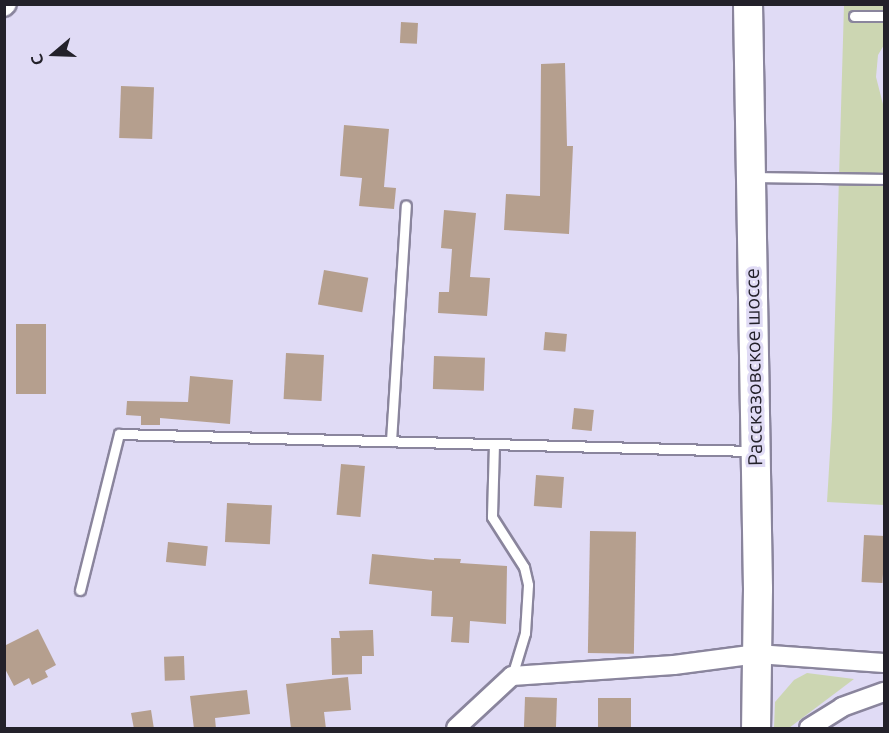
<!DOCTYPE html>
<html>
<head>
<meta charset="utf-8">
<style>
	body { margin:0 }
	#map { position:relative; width:889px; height:733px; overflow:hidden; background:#e0dbf5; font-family:Ubuntu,sans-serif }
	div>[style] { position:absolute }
	.green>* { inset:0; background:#ccd6b2 }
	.building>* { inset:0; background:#b59f8e; transform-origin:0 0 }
	.roads { filter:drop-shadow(2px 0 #8a859d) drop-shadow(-2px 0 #8a859d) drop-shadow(0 2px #8a859d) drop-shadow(0 -2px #8a859d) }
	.service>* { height:9px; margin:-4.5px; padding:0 4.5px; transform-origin:4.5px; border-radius:4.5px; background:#fff }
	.minor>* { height:18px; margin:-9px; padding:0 9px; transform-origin:9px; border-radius:9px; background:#fff }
	.primary>* { height:28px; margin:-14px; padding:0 14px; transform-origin:14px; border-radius:14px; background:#fff }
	span { translate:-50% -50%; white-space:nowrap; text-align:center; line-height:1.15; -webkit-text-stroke:6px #e0dbf5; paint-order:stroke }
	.street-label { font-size:20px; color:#23212a }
	.frame { position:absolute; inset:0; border:6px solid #23212a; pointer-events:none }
	.north { position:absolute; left:24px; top:24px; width:60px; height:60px; -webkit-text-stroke:4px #e0dbf5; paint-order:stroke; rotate:251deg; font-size:16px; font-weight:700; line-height:24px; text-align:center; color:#23212a }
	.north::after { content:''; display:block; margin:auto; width:21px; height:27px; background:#23212a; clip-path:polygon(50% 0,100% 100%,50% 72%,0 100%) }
</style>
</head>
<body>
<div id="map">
	<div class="green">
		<div style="clip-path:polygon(844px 5px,884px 5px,884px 45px,878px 55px,876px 77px,884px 108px,884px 505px,827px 502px,832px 419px)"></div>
		<div style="clip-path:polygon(807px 673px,854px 679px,789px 728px,774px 728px,775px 702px,794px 680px)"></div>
	</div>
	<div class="building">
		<div style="left:401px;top:22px;width:17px;height:21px;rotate:3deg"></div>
		<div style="clip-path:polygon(565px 63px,567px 146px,573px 146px,569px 234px,504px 230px,506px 194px,540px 196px,541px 64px)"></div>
		<div style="left:121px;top:86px;width:33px;height:52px;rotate:2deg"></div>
		<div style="clip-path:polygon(344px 125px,389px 129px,384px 187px,396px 188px,394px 209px,359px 206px,362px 178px,340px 176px)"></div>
		<div style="clip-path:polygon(444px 210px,476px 213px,470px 277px,490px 278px,487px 316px,438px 313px,439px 292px,449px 292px,452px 249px,441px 248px)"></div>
		<div style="left:324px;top:270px;width:45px;height:35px;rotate:10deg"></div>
		<div style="left:16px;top:324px;width:30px;height:70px"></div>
		<div style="left:545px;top:332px;width:22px;height:18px;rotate:5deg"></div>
		<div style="left:286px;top:353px;width:38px;height:46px;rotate:3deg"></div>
		<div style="left:434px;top:356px;width:51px;height:33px;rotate:2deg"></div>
		<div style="clip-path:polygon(190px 376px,233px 380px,230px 424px,160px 418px,160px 425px,141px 425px,141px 416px,126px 415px,127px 401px,188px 402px)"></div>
		<div style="left:574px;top:408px;width:20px;height:21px;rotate:6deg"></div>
		<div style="left:341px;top:464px;width:24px;height:51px;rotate:5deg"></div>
		<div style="left:536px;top:475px;width:28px;height:31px;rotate:4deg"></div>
		<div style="left:227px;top:503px;width:45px;height:39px;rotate:3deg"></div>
		<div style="left:590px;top:531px;width:46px;height:122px;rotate:1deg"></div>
		<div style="left:864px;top:535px;width:21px;height:47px;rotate:3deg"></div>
		<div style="left:168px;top:542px;width:40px;height:20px;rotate:6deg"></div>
		<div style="clip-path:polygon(372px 554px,434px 560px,434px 558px,461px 559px,460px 563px,507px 566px,506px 624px,470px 621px,469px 643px,451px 642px,453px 617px,431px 616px,432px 591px,369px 584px)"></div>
		<div style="clip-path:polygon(38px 629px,56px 665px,45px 671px,48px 677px,32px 685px,29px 678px,14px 686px,4px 667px,4px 646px)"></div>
		<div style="clip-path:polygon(373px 630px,374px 656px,362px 656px,362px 674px,332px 675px,331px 638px,340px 638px,339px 631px)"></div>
		<div style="left:184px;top:656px;width:24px;height:20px;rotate:88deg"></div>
		<div style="clip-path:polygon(348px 677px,351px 710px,324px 712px,326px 729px,291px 729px,286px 684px)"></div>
		<div style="clip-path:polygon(247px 690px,250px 714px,215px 718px,216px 729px,194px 729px,190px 696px)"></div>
		<div style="left:525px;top:697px;width:32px;height:32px;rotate:2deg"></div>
		<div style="left:598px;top:698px;width:33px;height:31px"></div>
		<div style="clip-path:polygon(151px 710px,154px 729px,134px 729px,131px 713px)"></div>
	</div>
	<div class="roads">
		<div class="service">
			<div style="left:854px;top:16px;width:30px"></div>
			<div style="left:756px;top:177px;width:128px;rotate:0.9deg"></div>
			<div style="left:391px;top:441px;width:236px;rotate:-86.4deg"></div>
			<div style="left:494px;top:444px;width:73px;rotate:91.6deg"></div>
			<div style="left:492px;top:517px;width:59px;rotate:57.4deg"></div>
			<div style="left:524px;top:567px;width:18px;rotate:77deg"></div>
			<div style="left:528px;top:585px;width:48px;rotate:93.6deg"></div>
			<div style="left:525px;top:633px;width:45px;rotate:106.8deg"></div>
			<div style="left:80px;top:590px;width:161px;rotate:-76deg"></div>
			<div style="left:119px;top:434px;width:633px;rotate:1.54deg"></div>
		</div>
		<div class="minor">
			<div style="left:4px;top:7px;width:4px;rotate:-45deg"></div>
			<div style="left:456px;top:728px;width:76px;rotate:-42.9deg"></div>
			<div style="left:512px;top:676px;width:162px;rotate:-3.9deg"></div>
			<div style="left:674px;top:665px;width:84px;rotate:-7.5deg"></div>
			<div style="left:757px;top:654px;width:127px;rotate:4.1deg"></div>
			<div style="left:809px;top:728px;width:39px;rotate:-32deg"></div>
			<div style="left:842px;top:707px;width:45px;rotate:-19.7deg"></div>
		</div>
		<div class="primary">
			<div style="left:748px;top:4px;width:585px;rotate:89.02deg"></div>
			<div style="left:758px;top:589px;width:139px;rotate:90.8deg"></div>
		</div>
	</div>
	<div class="street-label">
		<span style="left:753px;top:367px;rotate:-91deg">Рассказовское шоссе</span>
	</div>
	<div class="frame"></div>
	<div class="north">С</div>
</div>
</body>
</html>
